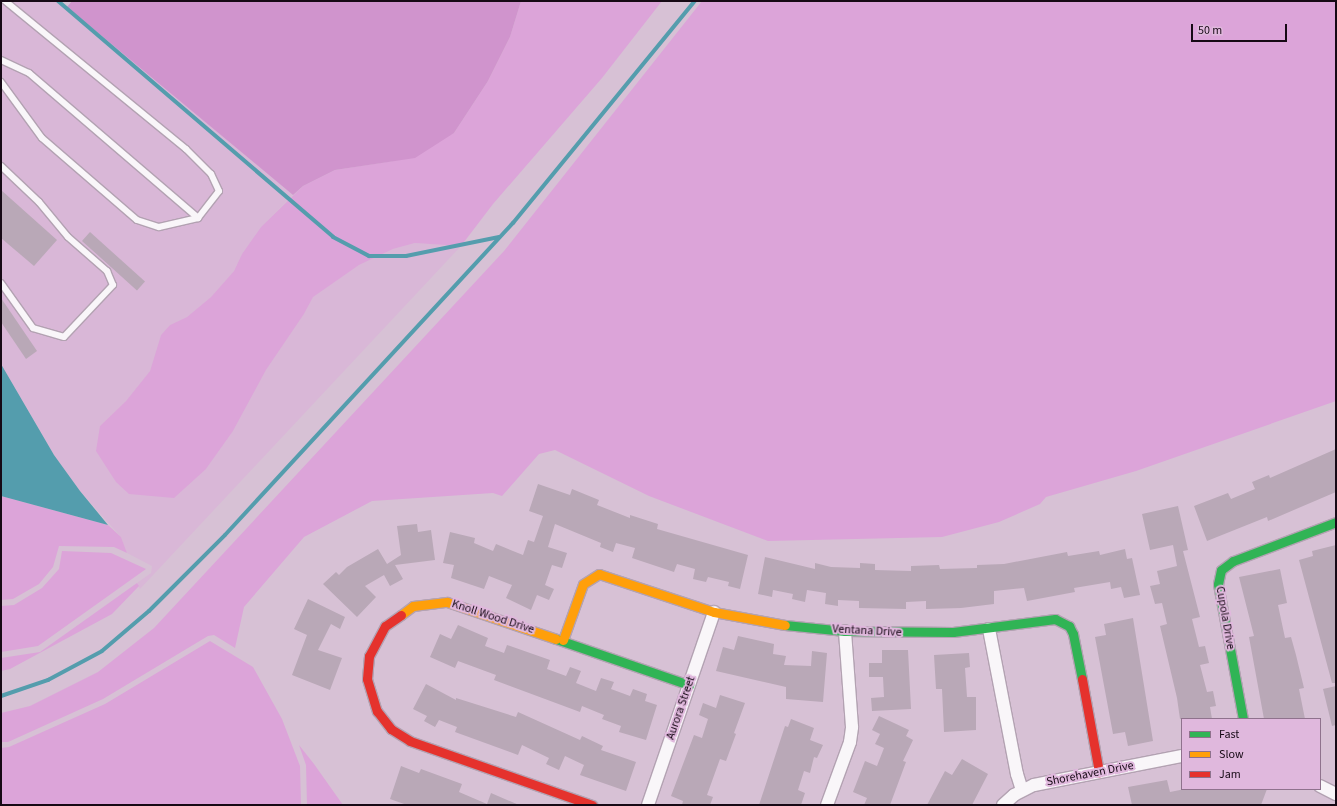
<!DOCTYPE html>
<html>
<head>
<meta charset="utf-8">
<style>
	body { margin:0 }
	#map { position:relative; width:1337px; height:806px; overflow:hidden; background:#d7c1d5; font-family:"Source Sans 3",sans-serif }
	div>[style] { position:absolute }
	.built>* { inset:0; background:#d9b7d7 }
	.green>* { inset:0; background:#dca4d9 }
	.forest>* { inset:0; background:#d094cd }
	.water>* { inset:0; background:#549dad }
	.stream>* { height:4px; margin:-2px; padding:0 2px; transform-origin:2px; border-radius:2px; background:#549dad }
	.building>* { inset:0; background:#b9a8b7; transform-origin:0 0 }
	.roads { filter:drop-shadow(1px 0 #b3a2b2) drop-shadow(-1px 0 #b3a2b2) drop-shadow(0 1px #b3a2b2) drop-shadow(0 -1px #b3a2b2) }
	.lane>* { height:6px; margin:-3px; padding:0 3px; transform-origin:3px; border-radius:3px; background:#f9f6f9 }
	.street>* { height:12px; margin:-6px; padding:0 6px; transform-origin:6px; border-radius:6px; background:#f9f6f9 }
	.fast>* { height:9px; margin:-4.5px; padding:0 4.5px; transform-origin:4.5px; border-radius:4.5px; background:#30b455 }
	.slow>* { height:9px; margin:-4.5px; padding:0 4.5px; transform-origin:4.5px; border-radius:4.5px; background:#ff9f0a }
	.jam>* { height:9px; margin:-4.5px; padding:0 4.5px; transform-origin:4.5px; border-radius:4.5px; background:#e5322d }
	span { translate:-50% -50%; white-space:nowrap; text-align:center; line-height:1.15; -webkit-text-stroke:4px #e0b8dd; paint-order:stroke }
	.street-label { font-size:12px; color:#160915 }
	.frame { position:absolute; inset:0; border:2px solid #160915; pointer-events:none }
	.legend { position:absolute; left:1181px; top:718px; width:140px; height:72px; box-sizing:border-box; background:#e0b8dd; border:1px solid #8f728d; margin:0; padding:5px 7px; list-style:none; font-size:12px; color:#160915 }
	.legend li { display:flex; align-items:center; gap:8px; height:20px }
	.legend b { width:20px; border:1px solid #8f728d }
	.scale { position:absolute; left:1191px; top:24px; width:96px; height:18px; box-sizing:border-box; border:2px solid #160915; border-top:0; padding-left:5px; font-size:12px; line-height:14px; white-space:nowrap; color:#160915; -webkit-text-stroke:3px #e0b8dd; paint-order:stroke }
</style>
</head>
<body>
<div id="map">
	<div class="built">
		<div style="clip-path:polygon(1px 1px,60px 1px,293px 195px,261px 227px,242px 254px,234px 271px,211px 297px,187px 317px,170px 325px,161px 335px,150px 371px,126px 401px,100px 426px,206px 469px,233px 431px,266px 370px,304px 314px,313px 296px,359px 265px,393px 249px,415px 243px,461px 246px,140px 589px,137px 583px,151px 573px,152px 566px,127px 553px,121px 537px,80px 491px,54px 455px,1px 364px)"></div>
	</div>
	<div class="green">
		<div style="clip-path:polygon(521px 1px,662px 1px,602px 78px,493px 204px,461px 246px,415px 243px,393px 249px,359px 265px,313px 297px,304px 314px,266px 370px,233px 431px,206px 469px,174px 498px,129px 494px,116px 482px,96px 451px,100px 426px,126px 401px,150px 371px,161px 335px,170px 325px,187px 317px,211px 297px,234px 271px,242px 254px,261px 227px,303px 186px,335px 170px,393px 161px,454px 133px,488px 81px,510px 37px)"></div>
		<div style="clip-path:polygon(702px 1px,1336px 1px,1336px 401px,1136px 471px,1046px 497px,1040px 504px,999px 522px,942px 537px,768px 541px,649px 496px,555px 450px,539px 454px,502px 496px,493px 493px,372px 501px,304px 537px,244px 607px,235px 648px,214px 635px,208px 636px,103px 699px,8px 742px,1px 742px,1px 713px,30px 706px,98px 672px,154px 628px,504px 251px)"></div>
		<div style="clip-path:polygon(1px 496px,108px 525px,121px 537px,127px 553px,114px 547px,59px 546px,53px 567px,39px 584px,13px 599px,1px 600px)"></div>
		<div style="clip-path:polygon(62px 551px,111px 553px,146px 569px,38px 646px,1px 652px,1px 606px,14px 605px,42px 588px,59px 569px)"></div>
		<div style="clip-path:polygon(137px 583px,139px 586px,112px 614px,10px 669px,1px 671px,1px 658px,40px 652px)"></div>
		<div style="clip-path:polygon(210px 641px,253px 667px,282px 719px,300px 766px,301px 805px,1px 805px,1px 748px,9px 747px,105px 704px)"></div>
		<div style="clip-path:polygon(299px 745px,314px 764px,343px 805px,307px 805px,306px 765px)"></div>
	</div>
	<div class="forest">
		<div style="clip-path:polygon(72px 1px,521px 1px,510px 37px,488px 81px,454px 133px,415px 158px,335px 170px,303px 186px,293px 195px,67px 7px)"></div>
	</div>
	<div class="water">
		<div style="clip-path:polygon(1px 364px,54px 455px,80px 491px,108px 525px,1px 496px)"></div>
	</div>
	<div class="stream">
		<div style="left:58px;top:1px;width:362px;rotate:40.6deg"></div>
		<div style="left:333px;top:237px;width:41px;rotate:27.8deg"></div>
		<div style="left:369px;top:256px;width:37px"></div>
		<div style="left:406px;top:256px;width:95px;rotate:-11.5deg"></div>
		<div style="left:1px;top:696px;width:50px;rotate:-18.8deg"></div>
		<div style="left:48px;top:680px;width:61px;rotate:-28.2deg"></div>
		<div style="left:102px;top:651px;width:62px;rotate:-40.4deg"></div>
		<div style="left:149px;top:611px;width:107px;rotate:-45deg"></div>
		<div style="left:225px;top:535px;width:425px;rotate:-47.3deg"></div>
		<div style="left:513px;top:223px;width:287px;rotate:-50.7deg"></div>
	</div>
	<div class="building">
		<div style="clip-path:polygon(1px 190px,57px 240px,34px 266px,1px 238px)"></div>
		<div style="left:90px;top:232px;width:74px;height:12px;rotate:42deg"></div>
		<div style="clip-path:polygon(1px 298px,37px 351px,26px 359px,1px 322px)"></div>
		<div style="clip-path:polygon(1336px 449px,1336px 492px,1268px 521px,1267px 517px,1207px 541px,1194px 506px,1228px 493px,1231px 499px,1255px 489px,1252px 482px,1269px 475px,1270px 478px)"></div>
		<div style="clip-path:polygon(538px 484px,570px 495px,572px 489px,599px 500px,597px 505px,630px 518px,630px 515px,658px 524px,657px 529px,748px 555px,740px 589px,728px 586px,729px 582px,708px 577px,706px 582px,693px 579px,695px 569px,677px 564px,674px 572px,632px 558px,635px 548px,616px 543px,613px 552px,600px 547px,601px 543px,555px 524px,548px 547px,567px 553px,562px 568px,552px 565px,545px 585px,554px 589px,549px 600px,537px 595px,531px 610px,506px 598px,512px 585px,489px 576px,484px 589px,451px 578px,454px 565px,443px 563px,450px 532px,475px 538px,474px 543px,493px 551px,496px 544px,523px 555px,528px 540px,534px 542px,543px 516px,529px 511px)"></div>
		<div style="clip-path:polygon(1178px 506px,1188px 550px,1183px 551px,1200px 617px,1192px 619px,1199px 647px,1205px 646px,1209px 663px,1200px 665px,1207px 692px,1213px 691px,1216px 706px,1210px 707px,1212px 719px,1180px 719px,1177px 698px,1160px 626px,1167px 624px,1162px 603px,1155px 604px,1150px 586px,1160px 584px,1157px 571px,1177px 566px,1173px 545px,1150px 550px,1142px 514px)"></div>
		<div style="clip-path:polygon(417px 524px,418px 532px,431px 530px,435px 560px,395px 565px,403px 579px,390px 586px,384px 575px,365px 586px,376px 597px,357px 617px,323px 584px,336px 572px,339px 575px,347px 567px,378px 549px,387px 564px,401px 555px,397px 526px)"></div>
		<div style="clip-path:polygon(1336px 545px,1336px 683px,1332px 683px,1299px 560px,1313px 556px,1312px 551px)"></div>
		<div style="clip-path:polygon(1125px 549px,1127px 559px,1132px 558px,1140px 595px,1124px 598px,1121px 587px,1111px 589px,1110px 582px,1074px 588px,1075px 592px,1027px 601px,1024px 588px,994px 591px,994px 604px,961px 608px,926px 609px,926px 601px,906px 602px,906px 609px,859px 608px,859px 601px,838px 600px,838px 606px,825px 604px,826px 593px,807px 590px,805px 602px,792px 599px,793px 594px,773px 590px,772px 597px,758px 594px,765px 557px,815px 569px,815px 563px,831px 567px,860px 568px,860px 563px,875px 564px,875px 570px,911px 571px,911px 566px,939px 565px,940px 569px,977px 568px,977px 565px,1004px 564px,1067px 552px,1068px 556px,1099px 551px,1100px 555px)"></div>
		<div style="clip-path:polygon(1280px 569px,1287px 603px,1278px 605px,1285px 638px,1291px 637px,1296px 655px,1304px 688px,1299px 689px,1305px 719px,1264px 719px,1249px 637px,1254px 636px,1239px 577px)"></div>
		<div style="clip-path:polygon(308px 599px,345px 617px,340px 629px,331px 624px,318px 650px,342px 658px,330px 690px,292px 675px,307px 635px,294px 629px)"></div>
		<div style="clip-path:polygon(1133px 618px,1153px 741px,1128px 746px,1125px 732px,1113px 734px,1095px 637px,1106px 635px,1104px 624px)"></div>
		<div style="clip-path:polygon(458px 625px,488px 638px,485px 646px,504px 653px,507px 645px,550px 660px,547px 669px,566px 676px,570px 667px,581px 671px,576px 683px,596px 691px,601px 678px,614px 682px,611px 689px,630px 696px,633px 689px,647px 694px,645px 701px,657px 705px,646px 740px,619px 732px,621px 726px,602px 719px,604px 715px,582px 706px,580px 712px,494px 680px,496px 675px,458px 661px,455px 668px,430px 657px,440px 634px,451px 639px)"></div>
		<div style="clip-path:polygon(738px 636px,774px 644px,773px 654px,786px 656px,784px 665px,811px 666px,812px 651px,827px 653px,823px 702px,786px 699px,786px 687px,716px 671px,723px 647px,734px 650px)"></div>
		<div style="clip-path:polygon(882px 650px,908px 650px,911px 709px,872px 711px,871px 698px,884px 697px,883px 677px,869px 677px,869px 663px,882px 663px)"></div>
		<div style="clip-path:polygon(969px 653px,970px 667px,965px 668px,967px 697px,976px 697px,976px 730px,944px 732px,942px 689px,936px 689px,934px 655px)"></div>
		<div style="clip-path:polygon(426px 684px,456px 700px,456px 698px,516px 717px,518px 712px,580px 740px,582px 736px,603px 746px,601px 750px,636px 762px,626px 791px,580px 775px,584px 765px,565px 756px,559px 770px,546px 764px,549px 758px,522px 745px,518px 755px,455px 732px,457px 727px,439px 720px,435px 727px,424px 721px,427px 716px,413px 709px)"></div>
		<div style="clip-path:polygon(1336px 686px,1336px 725px,1332px 726px,1323px 689px)"></div>
		<div style="clip-path:polygon(720px 695px,745px 703px,734px 733px,736px 734px,726px 761px,720px 759px,707px 795px,713px 797px,710px 805px,682px 805px,683px 801px,671px 796px,694px 735px,702px 738px,708px 719px,699px 715px,703px 703px,716px 708px)"></div>
		<div style="clip-path:polygon(879px 716px,909px 730px,906px 736px,913px 740px,903px 761px,906px 762px,890px 805px,864px 805px,867px 798px,853px 792px,865px 761px,877px 766px,884px 748px,875px 744px,880px 734px,872px 730px)"></div>
		<div style="clip-path:polygon(791px 719px,814px 728px,810px 740px,823px 745px,817px 758px,814px 757px,810px 773px,804px 771px,798px 790px,805px 793px,801px 805px,759px 805px,785px 726px,788px 727px)"></div>
		<div style="clip-path:polygon(962px 759px,988px 774px,972px 805px,927px 805px,945px 771px,952px 775px)"></div>
		<div style="clip-path:polygon(401px 766px,419px 773px,421px 769px,462px 784px,459px 792px,487px 804px,491px 793px,519px 805px,407px 805px,390px 799px)"></div>
		<div style="clip-path:polygon(1167px 780px,1170px 792px,1185px 789px,1267px 789px,1261px 805px,1132px 805px,1128px 787px)"></div>
	</div>
	<div class="roads">
		<div class="lane">
			<div style="left:1px;top:60px;width:31px;rotate:25deg"></div>
			<div style="left:29px;top:73px;width:223px;rotate:40.6deg"></div>
			<div style="left:1px;top:82px;width:69px;rotate:53.8deg"></div>
			<div style="left:42px;top:138px;width:125px;rotate:40.8deg"></div>
			<div style="left:137px;top:220px;width:23px;rotate:18deg"></div>
			<div style="left:159px;top:227px;width:40px;rotate:-13deg"></div>
			<div style="left:198px;top:218px;width:34px;rotate:-52deg"></div>
			<div style="left:219px;top:191px;width:19px;rotate:-115deg"></div>
			<div style="left:211px;top:174px;width:35px;rotate:-135deg"></div>
			<div style="left:186px;top:149px;width:234px;rotate:-140.7deg"></div>
			<div style="left:1px;top:166px;width:52px;rotate:43.5deg"></div>
			<div style="left:39px;top:202px;width:45px;rotate:50.4deg"></div>
			<div style="left:68px;top:237px;width:52px;rotate:41.1deg"></div>
			<div style="left:107px;top:271px;width:15px;rotate:67deg"></div>
			<div style="left:113px;top:285px;width:71px;rotate:133.3deg"></div>
			<div style="left:64px;top:337px;width:32px;rotate:-164deg"></div>
			<div style="left:33px;top:328px;width:55px;rotate:-125.4deg"></div>
		</div>
		<div class="street">
			<div style="left:989px;top:629px;width:148px;rotate:79.1deg"></div>
			<div style="left:1017px;top:774px;width:17px;rotate:73deg"></div>
			<div style="left:1320px;top:786px;width:18px;rotate:27deg"></div>
			<div style="left:648px;top:805px;width:204px;rotate:-71.1deg"></div>
			<div style="left:827px;top:805px;width:67px;rotate:-69.9deg"></div>
			<div style="left:850px;top:742px;width:15px;rotate:-82deg"></div>
			<div style="left:852px;top:727px;width:96px;rotate:-94.2deg"></div>
			<div style="left:1003px;top:805px;width:15px;rotate:-42deg"></div>
			<div style="left:1014px;top:795px;width:22px;rotate:-27deg"></div>
			<div style="left:1034px;top:785px;width:151px;rotate:-11.1deg"></div>
		</div>
		<div class="fast">
			<div style="left:785px;top:625px;width:60px;rotate:5.7deg"></div>
			<div style="left:845px;top:631px;width:108px;rotate:0.5deg"></div>
			<div style="left:953px;top:632px;width:103px;rotate:-7.3deg"></div>
			<div style="left:1055px;top:619px;width:16px;rotate:27deg"></div>
			<div style="left:1069px;top:626px;width:9px;rotate:63deg"></div>
			<div style="left:1073px;top:634px;width:46px;rotate:78.7deg"></div>
			<div style="left:556px;top:639px;width:141px;rotate:19.1deg"></div>
			<div style="left:1243px;top:719px;width:137px;rotate:-100.5deg"></div>
			<div style="left:1218px;top:584px;width:14px;rotate:-78deg"></div>
			<div style="left:1221px;top:570px;width:15px;rotate:-37deg"></div>
			<div style="left:1233px;top:561px;width:110px;rotate:-20.7deg"></div>
		</div>
		<div class="slow">
			<div style="left:401px;top:615px;width:15px;rotate:-37deg"></div>
			<div style="left:413px;top:606px;width:34px;rotate:-7deg"></div>
			<div style="left:447px;top:602px;width:115px;rotate:18.7deg"></div>
			<div style="left:563px;top:640px;width:59px;rotate:-70.3deg"></div>
			<div style="left:583px;top:584px;width:19px;rotate:-32deg"></div>
			<div style="left:599px;top:574px;width:121px;rotate:18.3deg"></div>
			<div style="left:714px;top:612px;width:72px;rotate:10.4deg"></div>
		</div>
		<div class="jam">
			<div style="left:401px;top:615px;width:19px;rotate:145deg"></div>
			<div style="left:385px;top:626px;width:34px;rotate:118deg"></div>
			<div style="left:369px;top:656px;width:23px;rotate:95deg"></div>
			<div style="left:367px;top:679px;width:34px;rotate:73deg"></div>
			<div style="left:377px;top:711px;width:23px;rotate:52deg"></div>
			<div style="left:391px;top:729px;width:22px;rotate:32deg"></div>
			<div style="left:410px;top:741px;width:193px;rotate:19.4deg"></div>
			<div style="left:1082px;top:679px;width:95px;rotate:79.6deg"></div>
		</div>
	</div>
	<div class="street-label">
		<span style="left:493px;top:617px;rotate:18deg">Knoll Wood Drive</span>
		<span style="left:1225px;top:618px;rotate:80deg">Cupola Drive</span>
		<span style="left:867px;top:631px;rotate:3deg">Ventana Drive</span>
		<span style="left:681px;top:708px;rotate:-71deg">Aurora Street</span>
		<span style="left:1090px;top:774px;rotate:-11deg">Shorehaven Drive</span>
	</div>
	<div class="frame"></div>
	<ul class="legend">
	<li><b style="height:5px;background:#30b455"></b>Fast</li>
	<li><b style="height:5px;background:#ff9f0a"></b>Slow</li>
	<li><b style="height:5px;background:#e5322d"></b>Jam</li>
	</ul>
	<div class="scale">50 m</div>
</div>
</body>
</html>
